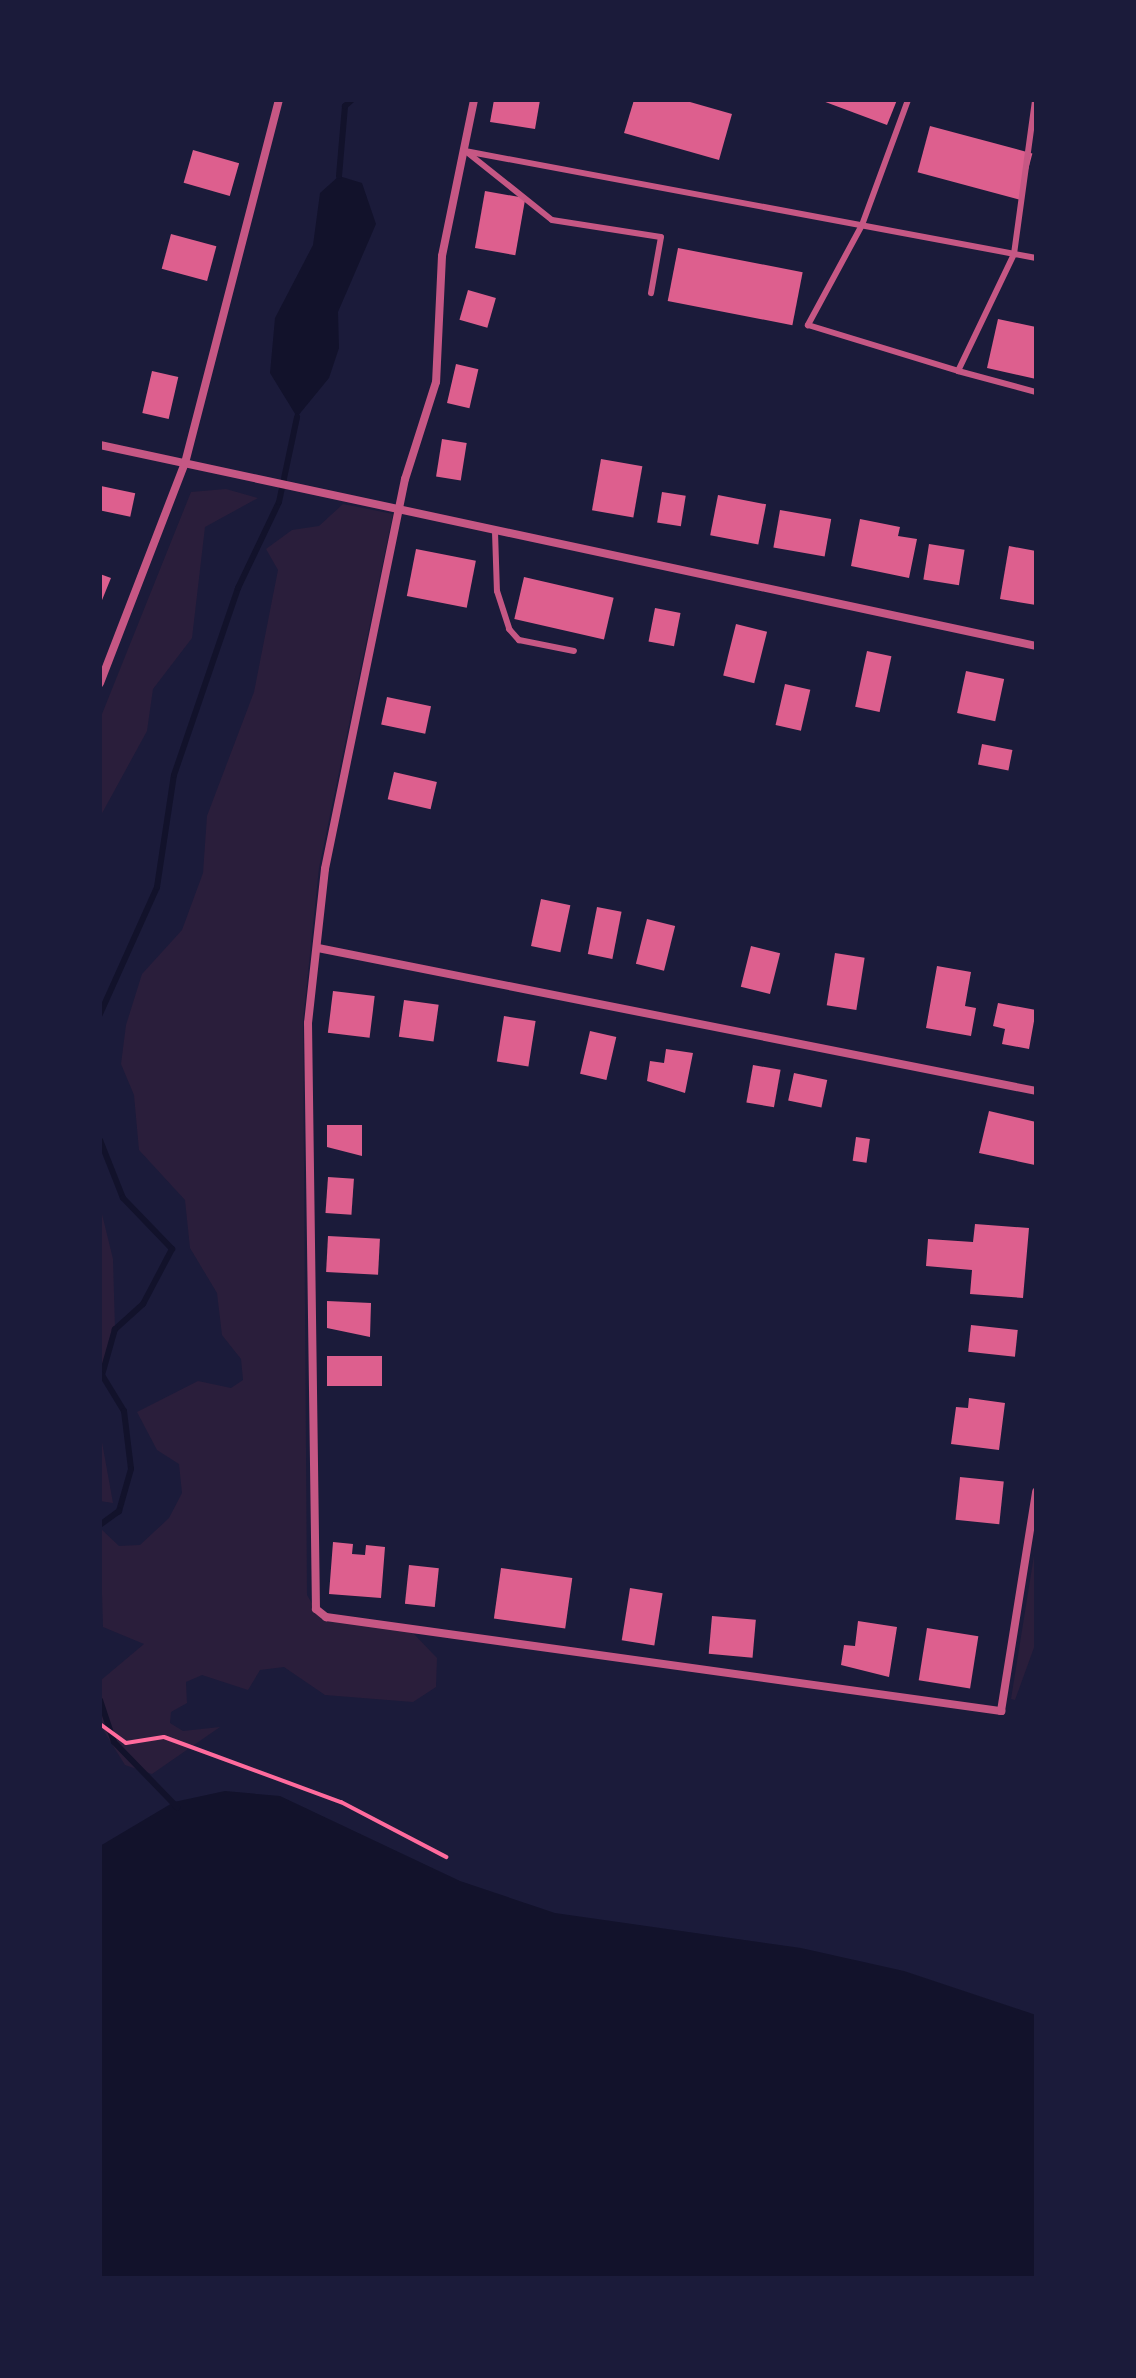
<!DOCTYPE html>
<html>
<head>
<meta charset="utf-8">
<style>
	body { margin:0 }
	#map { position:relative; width:1136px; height:2378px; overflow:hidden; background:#1b1b3a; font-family:"DM Sans",sans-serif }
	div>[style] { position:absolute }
	.green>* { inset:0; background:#2a1e3b }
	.water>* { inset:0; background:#12122b }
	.stream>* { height:6px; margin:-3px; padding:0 3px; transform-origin:3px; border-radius:3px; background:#12122b }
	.building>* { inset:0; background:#dd5f8e; transform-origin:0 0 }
	.path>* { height:4px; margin:-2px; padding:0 2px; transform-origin:2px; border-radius:2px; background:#ff6b9d }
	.service>* { height:6px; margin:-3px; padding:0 3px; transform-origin:3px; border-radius:3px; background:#c65784 }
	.minor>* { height:8px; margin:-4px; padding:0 4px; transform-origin:4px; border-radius:4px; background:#c65784 }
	span { translate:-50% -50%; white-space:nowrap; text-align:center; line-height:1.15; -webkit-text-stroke:8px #1b1b3a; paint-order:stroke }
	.frame { position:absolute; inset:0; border:102px solid #1b1b3a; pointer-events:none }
</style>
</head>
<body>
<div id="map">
	<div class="green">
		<div style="clip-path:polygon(226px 489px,258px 498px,205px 527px,192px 638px,153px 689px,147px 731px,100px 817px,100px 719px,191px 492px)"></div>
		<div style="clip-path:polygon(343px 504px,393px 514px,319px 868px,303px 1021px,307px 1595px,322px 1620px,412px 1632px,437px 1658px,436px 1687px,413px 1702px,325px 1695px,284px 1667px,260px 1670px,248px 1690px,202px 1675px,186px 1682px,187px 1703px,171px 1712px,170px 1723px,183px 1731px,220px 1727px,152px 1774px,125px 1765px,100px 1725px,100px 1681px,144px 1644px,103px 1627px,100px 1528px,119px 1546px,140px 1545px,169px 1518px,182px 1493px,179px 1464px,157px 1450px,137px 1412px,198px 1381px,231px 1388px,243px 1380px,241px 1359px,222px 1335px,217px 1293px,190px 1248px,185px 1200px,139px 1150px,134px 1095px,121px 1064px,126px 1025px,142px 974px,182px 930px,203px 873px,207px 816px,254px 692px,278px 570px,266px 549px,292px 530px,319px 526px)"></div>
		<div style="clip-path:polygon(100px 1206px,113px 1259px,115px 1329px,102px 1375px,100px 1431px,113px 1503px,100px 1501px)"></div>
		<div style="clip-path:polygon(1036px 1543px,1036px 1642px,1015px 1700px,1011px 1699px)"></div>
	</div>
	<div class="water">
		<div style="clip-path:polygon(339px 176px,362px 183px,376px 224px,338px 312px,339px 348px,329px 378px,297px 417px,270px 373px,275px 318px,313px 245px,320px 193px)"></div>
		<div style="clip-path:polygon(225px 1791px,280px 1796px,460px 1881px,555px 1913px,801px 1948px,904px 1971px,1036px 2015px,1036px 2278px,100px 2278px,100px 1846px,174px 1802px)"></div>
	</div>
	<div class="stream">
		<div style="left:339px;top:176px;width:70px;rotate:-85.1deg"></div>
		<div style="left:345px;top:106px;width:9px;rotate:-41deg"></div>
		<div style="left:100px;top:1014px;width:139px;rotate:-65.8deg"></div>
		<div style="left:157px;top:887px;width:113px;rotate:-81.4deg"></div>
		<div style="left:174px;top:775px;width:198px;rotate:-71.1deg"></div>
		<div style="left:238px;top:588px;width:95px;rotate:-64.5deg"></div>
		<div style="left:279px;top:502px;width:87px;rotate:-78deg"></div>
		<div style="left:100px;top:1140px;width:62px;rotate:68.4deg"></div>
		<div style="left:123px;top:1198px;width:71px;rotate:46.1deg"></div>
		<div style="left:172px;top:1249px;width:62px;rotate:117.8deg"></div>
		<div style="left:143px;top:1304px;width:38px;rotate:138deg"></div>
		<div style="left:115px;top:1329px;width:48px;rotate:105.8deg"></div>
		<div style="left:102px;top:1375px;width:42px;rotate:58.6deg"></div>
		<div style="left:124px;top:1411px;width:58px;rotate:83.1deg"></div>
		<div style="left:131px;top:1469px;width:44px;rotate:105.9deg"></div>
		<div style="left:119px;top:1511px;width:24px;rotate:144deg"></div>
		<div style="left:100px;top:1700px;width:44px;rotate:71.6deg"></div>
		<div style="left:114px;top:1742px;width:91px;rotate:45.9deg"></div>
	</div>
	<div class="building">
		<div style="clip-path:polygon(494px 100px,540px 100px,535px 129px,490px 122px)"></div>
		<div style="clip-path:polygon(634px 100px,683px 100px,732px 114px,719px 160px,624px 133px)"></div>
		<div style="clip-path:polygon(820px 100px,897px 100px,887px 125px)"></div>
		<div style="left:930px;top:126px;width:106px;height:48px;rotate:15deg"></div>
		<div style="left:193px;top:150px;width:48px;height:34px;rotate:16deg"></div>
		<div style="left:485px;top:191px;width:41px;height:58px;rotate:10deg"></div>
		<div style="left:171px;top:234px;width:47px;height:36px;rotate:15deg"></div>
		<div style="left:678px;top:248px;width:127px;height:54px;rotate:11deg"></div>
		<div style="left:468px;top:290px;width:29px;height:31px;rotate:16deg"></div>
		<div style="clip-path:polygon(998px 319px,1036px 327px,1036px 379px,987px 368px)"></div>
		<div style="left:456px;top:364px;width:23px;height:40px;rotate:13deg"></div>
		<div style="left:152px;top:371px;width:27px;height:43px;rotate:13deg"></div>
		<div style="left:442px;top:439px;width:25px;height:38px;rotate:9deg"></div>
		<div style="left:601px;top:459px;width:42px;height:52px;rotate:10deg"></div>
		<div style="left:101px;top:486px;width:35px;height:24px;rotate:12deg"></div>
		<div style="left:662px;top:492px;width:24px;height:31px;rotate:9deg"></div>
		<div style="left:718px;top:495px;width:49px;height:41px;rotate:11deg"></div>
		<div style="left:780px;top:510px;width:52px;height:38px;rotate:10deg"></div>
		<div style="clip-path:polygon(860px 519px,900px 527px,898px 536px,917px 539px,909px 578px,851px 566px)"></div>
		<div style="left:929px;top:544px;width:36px;height:36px;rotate:9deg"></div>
		<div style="clip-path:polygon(1009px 546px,1036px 551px,1036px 605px,1000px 599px)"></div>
		<div style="left:416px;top:549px;width:61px;height:48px;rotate:11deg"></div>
		<div style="clip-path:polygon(100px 574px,111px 578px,100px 605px)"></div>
		<div style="left:524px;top:577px;width:92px;height:43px;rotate:13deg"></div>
		<div style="left:655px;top:608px;width:26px;height:34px;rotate:11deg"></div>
		<div style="left:736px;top:624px;width:32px;height:53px;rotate:14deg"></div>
		<div style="left:867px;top:651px;width:25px;height:57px;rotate:12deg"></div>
		<div style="left:966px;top:671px;width:39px;height:43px;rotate:12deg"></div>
		<div style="left:785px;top:684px;width:26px;height:42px;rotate:13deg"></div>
		<div style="left:387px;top:697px;width:45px;height:28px;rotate:12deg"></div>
		<div style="left:982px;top:744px;width:31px;height:21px;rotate:11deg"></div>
		<div style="left:394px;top:772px;width:44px;height:28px;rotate:13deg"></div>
		<div style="left:541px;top:899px;width:30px;height:48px;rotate:12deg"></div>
		<div style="left:597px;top:907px;width:25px;height:48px;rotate:11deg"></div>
		<div style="left:647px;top:919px;width:29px;height:46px;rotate:14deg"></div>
		<div style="left:751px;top:946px;width:30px;height:42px;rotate:14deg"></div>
		<div style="left:835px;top:953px;width:30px;height:53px;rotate:9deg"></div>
		<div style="clip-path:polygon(937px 966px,971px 972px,965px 1006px,976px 1008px,971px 1036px,926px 1028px)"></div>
		<div style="left:333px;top:991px;width:42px;height:42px;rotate:7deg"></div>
		<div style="left:404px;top:1000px;width:35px;height:37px;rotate:8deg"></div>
		<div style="clip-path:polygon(998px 1003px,1036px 1010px,1029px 1049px,1002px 1044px,1005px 1029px,993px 1026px)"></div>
		<div style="left:504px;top:1016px;width:32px;height:46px;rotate:9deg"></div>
		<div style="left:590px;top:1031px;width:27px;height:44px;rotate:13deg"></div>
		<div style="clip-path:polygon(666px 1049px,693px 1053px,685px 1093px,647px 1081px,650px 1061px,664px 1063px)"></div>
		<div style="left:753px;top:1065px;width:28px;height:38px;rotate:10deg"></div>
		<div style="left:794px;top:1073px;width:34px;height:28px;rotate:12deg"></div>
		<div style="clip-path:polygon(989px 1111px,1036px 1122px,1035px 1165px,979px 1153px)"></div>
		<div style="clip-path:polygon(327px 1125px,362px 1125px,362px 1156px,327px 1147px)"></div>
		<div style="left:856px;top:1137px;width:14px;height:24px;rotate:8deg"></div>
		<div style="left:328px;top:1177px;width:26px;height:36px;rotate:4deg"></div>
		<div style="clip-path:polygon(975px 1224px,1029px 1228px,1023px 1298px,970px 1294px,972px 1270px,926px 1266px,928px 1239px,973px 1242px)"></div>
		<div style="left:328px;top:1236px;width:52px;height:36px;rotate:3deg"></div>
		<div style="clip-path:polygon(327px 1301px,371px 1303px,370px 1337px,327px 1328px)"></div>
		<div style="left:971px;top:1325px;width:47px;height:27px;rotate:6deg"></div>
		<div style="left:382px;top:1356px;width:30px;height:55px;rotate:90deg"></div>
		<div style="clip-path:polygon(969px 1398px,1005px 1403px,999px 1450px,951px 1444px,956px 1407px,968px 1408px)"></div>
		<div style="left:960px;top:1477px;width:44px;height:43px;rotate:6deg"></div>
		<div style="clip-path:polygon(333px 1542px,353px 1544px,352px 1554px,365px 1555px,366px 1545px,385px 1547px,381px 1598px,329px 1594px)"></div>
		<div style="left:409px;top:1565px;width:30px;height:39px;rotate:6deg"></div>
		<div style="left:501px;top:1568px;width:72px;height:51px;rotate:8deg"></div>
		<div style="left:630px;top:1588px;width:33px;height:53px;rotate:9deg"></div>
		<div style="left:712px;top:1616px;width:44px;height:38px;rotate:5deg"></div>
		<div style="clip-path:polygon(858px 1621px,897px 1627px,889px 1677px,841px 1665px,844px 1645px,855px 1646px)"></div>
		<div style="left:927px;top:1628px;width:52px;height:53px;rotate:9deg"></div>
	</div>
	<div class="path">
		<div style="left:100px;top:1724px;width:32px;rotate:36deg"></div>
		<div style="left:126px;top:1743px;width:38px;rotate:-9deg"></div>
		<div style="left:164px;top:1737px;width:189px;rotate:20.2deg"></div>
		<div style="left:341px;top:1802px;width:119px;rotate:27.6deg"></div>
	</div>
	<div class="service">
		<div style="left:908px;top:100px;width:133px;rotate:110.2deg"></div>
		<div style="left:862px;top:225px;width:114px;rotate:118.4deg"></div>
		<div style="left:808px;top:325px;width:157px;rotate:17deg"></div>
		<div style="left:958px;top:371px;width:130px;rotate:-64.4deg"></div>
		<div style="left:1014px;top:254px;width:155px;rotate:-82.2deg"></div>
		<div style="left:465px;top:151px;width:581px;rotate:10.61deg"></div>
		<div style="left:468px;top:153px;width:107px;rotate:38.6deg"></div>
		<div style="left:552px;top:220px;width:110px;rotate:8.9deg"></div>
		<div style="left:661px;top:237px;width:57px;rotate:100.1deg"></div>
		<div style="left:958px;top:371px;width:81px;rotate:15.1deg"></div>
		<div style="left:495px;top:532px;width:59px;rotate:88.1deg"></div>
		<div style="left:497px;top:591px;width:40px;rotate:72deg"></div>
		<div style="left:509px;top:629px;width:15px;rotate:48deg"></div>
		<div style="left:519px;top:640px;width:56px;rotate:11.3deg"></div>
	</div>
	<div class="minor">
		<div style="left:474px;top:100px;width:159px;rotate:101.6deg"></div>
		<div style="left:442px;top:256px;width:126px;rotate:92.7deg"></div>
		<div style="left:436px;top:382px;width:102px;rotate:107.7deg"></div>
		<div style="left:405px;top:479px;width:398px;rotate:101.6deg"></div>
		<div style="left:325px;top:869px;width:155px;rotate:96.3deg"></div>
		<div style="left:308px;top:1023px;width:586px;rotate:89.22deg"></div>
		<div style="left:316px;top:1609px;width:13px;rotate:39deg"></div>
		<div style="left:326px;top:1617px;width:682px;rotate:7.93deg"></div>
		<div style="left:1001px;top:1711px;width:222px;rotate:-80.9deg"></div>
		<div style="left:100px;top:445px;width:957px;rotate:12.12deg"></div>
		<div style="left:100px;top:683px;width:236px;rotate:-68.9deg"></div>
		<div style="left:185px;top:463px;width:375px;rotate:-75.5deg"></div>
		<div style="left:318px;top:948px;width:732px;rotate:11.26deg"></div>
	</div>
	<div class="frame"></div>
</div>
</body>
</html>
